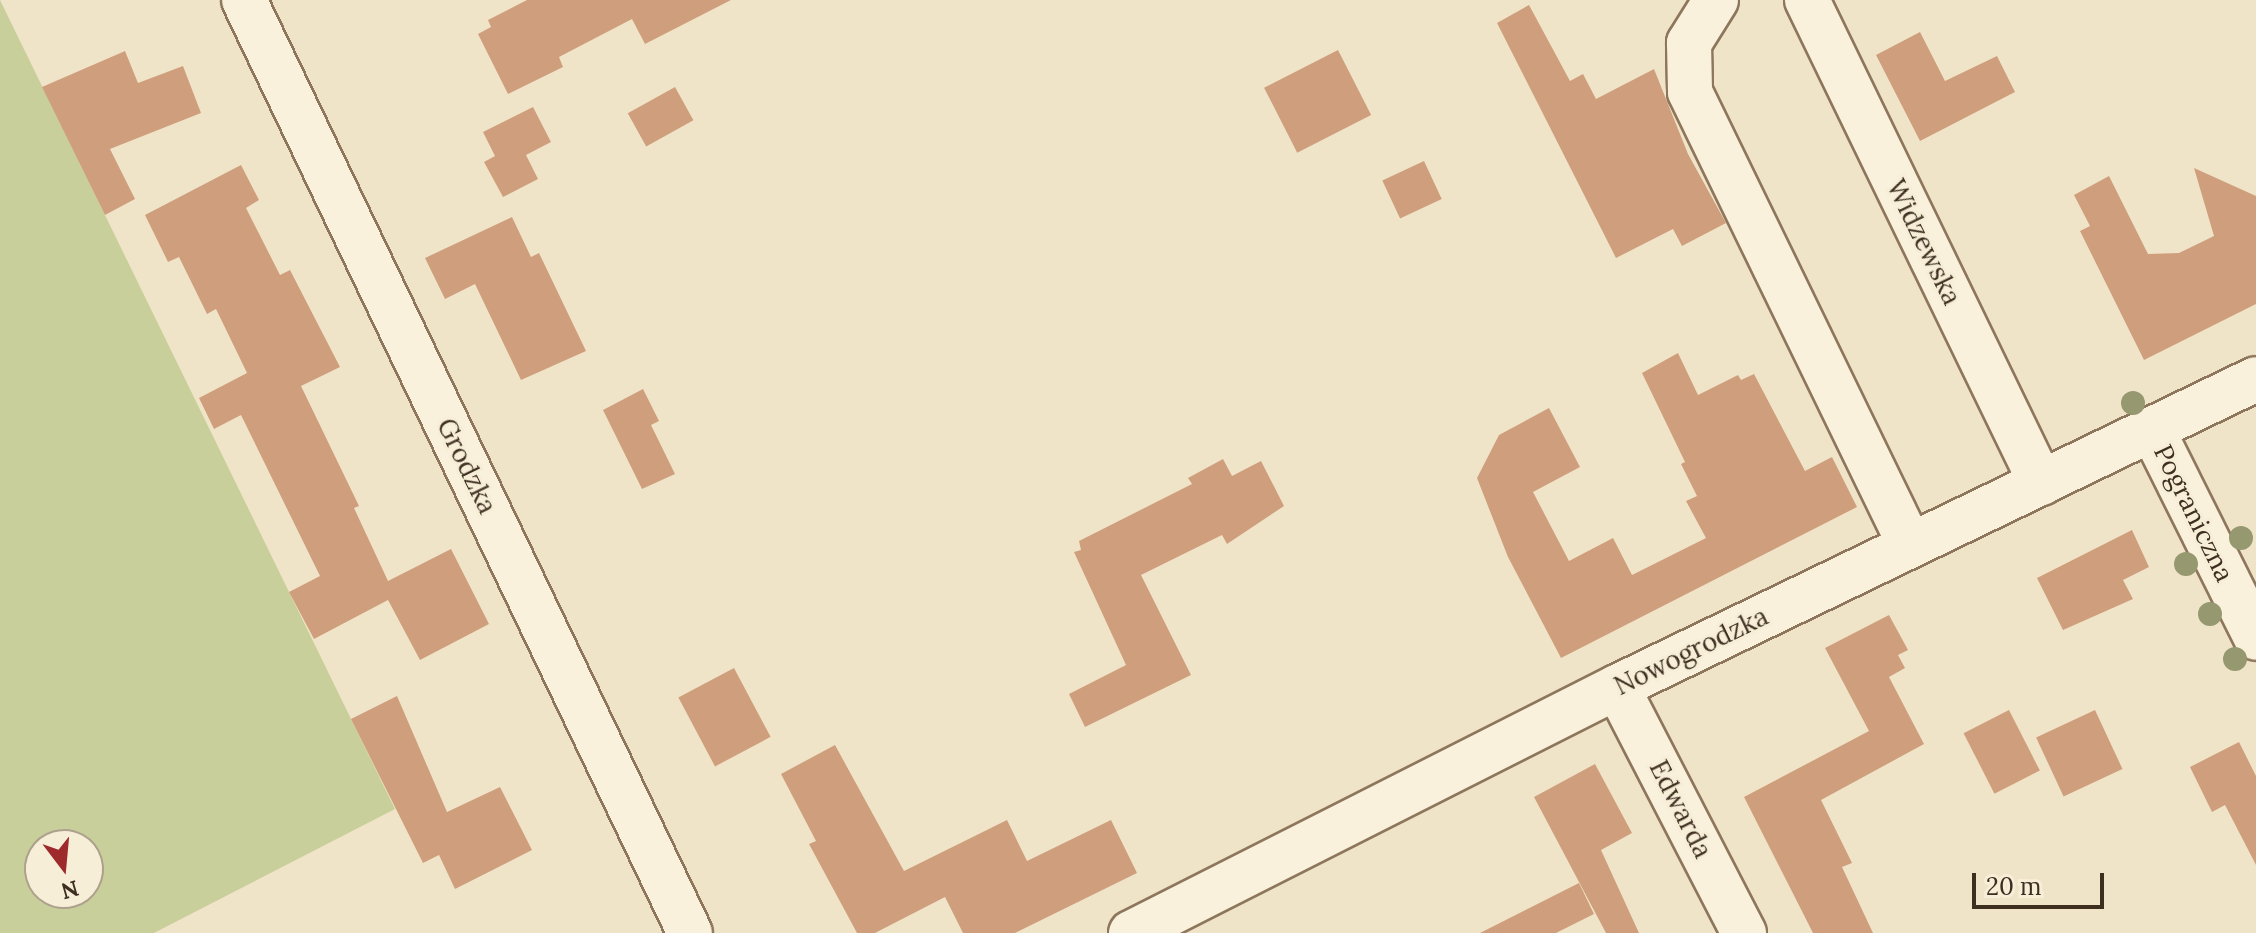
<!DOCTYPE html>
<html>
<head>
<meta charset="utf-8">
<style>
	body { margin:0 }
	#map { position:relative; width:2256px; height:933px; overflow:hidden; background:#f0e4c8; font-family:Lora,serif }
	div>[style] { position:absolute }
	.green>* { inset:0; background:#c9cf9b }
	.building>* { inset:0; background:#cf9f7d; transform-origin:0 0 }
	.roads { filter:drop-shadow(2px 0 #8d765c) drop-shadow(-2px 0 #8d765c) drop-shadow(0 2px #8d765c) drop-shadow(0 -2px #8d765c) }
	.minor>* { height:44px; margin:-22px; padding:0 22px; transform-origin:22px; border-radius:22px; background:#faf1dc }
	.trees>* { width:24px; height:24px; margin:-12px; border-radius:50%; background:#96986f }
	span { translate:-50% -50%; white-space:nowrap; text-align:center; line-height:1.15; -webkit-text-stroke:6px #f7eed8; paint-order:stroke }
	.street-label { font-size:26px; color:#3d2e20 }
	.north { position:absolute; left:24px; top:829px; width:80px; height:80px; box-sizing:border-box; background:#f7eed8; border:2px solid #ada18e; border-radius:50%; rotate:164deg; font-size:22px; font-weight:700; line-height:32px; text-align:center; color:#3d2e20 }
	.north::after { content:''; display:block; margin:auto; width:28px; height:36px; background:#9e2a2b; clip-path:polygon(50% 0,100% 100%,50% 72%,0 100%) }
	.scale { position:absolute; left:1972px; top:873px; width:132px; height:36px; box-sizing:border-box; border:4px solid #3d2e20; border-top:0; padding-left:10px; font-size:24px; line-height:28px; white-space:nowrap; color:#3d2e20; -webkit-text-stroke:6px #f7eed8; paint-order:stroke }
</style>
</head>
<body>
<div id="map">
	<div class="green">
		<div style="clip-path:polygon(evenodd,0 0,395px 809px,154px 933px,0 933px,0 0,40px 845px,88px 845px,88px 893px,40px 893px,40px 845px)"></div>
	</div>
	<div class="building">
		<div style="clip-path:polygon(527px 0,731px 0,645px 44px,632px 19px,559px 57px,563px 67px,508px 94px,478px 34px,491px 27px,488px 20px)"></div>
		<div style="clip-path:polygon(1529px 5px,1570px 81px,1583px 74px,1596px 99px,1654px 69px,1688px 154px,1726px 223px,1682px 246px,1673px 229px,1616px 258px,1497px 23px)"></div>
		<div style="clip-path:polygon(1920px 32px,1945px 81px,1997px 56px,2015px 92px,1920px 141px,1876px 55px)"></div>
		<div style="left:1338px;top:50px;width:73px;height:83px;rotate:63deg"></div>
		<div style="clip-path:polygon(125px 51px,138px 83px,183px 66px,201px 113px,110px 149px,135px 199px,105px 215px,42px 87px)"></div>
		<div style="left:675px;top:87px;width:38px;height:54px;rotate:61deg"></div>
		<div style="clip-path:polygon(533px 107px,551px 142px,526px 155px,538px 179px,503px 197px,484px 162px,495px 156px,483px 132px)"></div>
		<div style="left:1424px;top:161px;width:42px;height:46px;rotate:65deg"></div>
		<div style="clip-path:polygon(241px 165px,259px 200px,246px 208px,280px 275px,290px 270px,340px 367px,301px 386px,359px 506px,354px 508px,388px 581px,451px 549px,489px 624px,420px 660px,388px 600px,314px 639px,289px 592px,320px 576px,241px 415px,214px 429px,199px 398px,247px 373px,216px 309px,207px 314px,179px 257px,168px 262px,145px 215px)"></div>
		<div style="clip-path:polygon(2194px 168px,2256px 196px,2256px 304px,2144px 360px,2080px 231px,2090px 226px,2074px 195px,2109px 176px,2148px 254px,2179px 253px,2214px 236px)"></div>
		<div style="clip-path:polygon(512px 217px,531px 257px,539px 253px,586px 351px,521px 380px,475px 284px,445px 299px,425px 258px)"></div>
		<div style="clip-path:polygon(1678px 353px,1698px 395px,1738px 375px,1741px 380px,1754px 374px,1805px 471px,1832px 457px,1857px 507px,1561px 658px,1508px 557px,1477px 478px,1499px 435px,1549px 408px,1580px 467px,1533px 492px,1569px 561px,1613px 538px,1632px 575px,1706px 538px,1686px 501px,1697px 496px,1681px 464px,1685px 462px,1642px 373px)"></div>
		<div style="clip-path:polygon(643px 389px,659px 421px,651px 425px,675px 474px,642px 489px,603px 410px)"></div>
		<div style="clip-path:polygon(1223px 459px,1232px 476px,1261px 461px,1284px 506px,1227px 544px,1222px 535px,1141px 575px,1191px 675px,1085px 727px,1069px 694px,1126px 665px,1074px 552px,1081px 550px,1079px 541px,1192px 484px,1188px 478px)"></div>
		<div style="clip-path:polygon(2132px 530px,2149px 567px,2123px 580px,2133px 599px,2063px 630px,2037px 578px)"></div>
		<div style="clip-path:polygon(1889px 615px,1908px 650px,1898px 655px,1905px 668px,1889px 677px,1924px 744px,1821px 800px,1852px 863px,1842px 867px,1873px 933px,1813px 933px,1744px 797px,1869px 731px,1825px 648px)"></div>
		<div style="left:734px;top:668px;width:78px;height:63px;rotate:62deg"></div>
		<div style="clip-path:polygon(397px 696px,447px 812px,500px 787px,532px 850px,455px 889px,439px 855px,423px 863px,351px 719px)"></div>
		<div style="left:2009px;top:710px;width:68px;height:51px;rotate:63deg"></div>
		<div style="left:2095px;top:710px;width:65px;height:65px;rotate:65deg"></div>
		<div style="clip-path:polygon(2239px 742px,2256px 776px,2256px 865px,2225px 805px,2212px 812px,2190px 767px)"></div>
		<div style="clip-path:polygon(835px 745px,904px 871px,1007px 820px,1027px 861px,1111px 820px,1137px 873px,1015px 933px,963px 933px,945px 897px,875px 933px,857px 933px,809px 844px,816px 841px,781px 774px)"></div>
		<div style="clip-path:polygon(1595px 764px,1632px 833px,1601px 850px,1639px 933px,1606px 933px,1534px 797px)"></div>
		<div style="clip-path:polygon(1579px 883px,1594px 914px,1556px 933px,1480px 933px)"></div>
	</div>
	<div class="roads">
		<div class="minor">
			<div style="left:244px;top:0;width:1034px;rotate:64.45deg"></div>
			<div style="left:1716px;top:0;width:51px;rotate:122.1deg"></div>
			<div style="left:1689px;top:43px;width:49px;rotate:88.8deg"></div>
			<div style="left:1690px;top:92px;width:504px;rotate:64.1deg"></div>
			<div style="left:1807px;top:0;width:537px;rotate:64.15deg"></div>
			<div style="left:2153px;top:431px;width:231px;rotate:63.5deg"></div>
			<div style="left:1617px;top:687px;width:277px;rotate:62.7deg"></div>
			<div style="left:1131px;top:933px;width:545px;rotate:-26.85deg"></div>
			<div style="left:1617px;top:687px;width:709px;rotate:-25.73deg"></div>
		</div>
	</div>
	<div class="trees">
		<div style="left:2133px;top:403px"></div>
		<div style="left:2241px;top:538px"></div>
		<div style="left:2186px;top:564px"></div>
		<div style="left:2210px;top:614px"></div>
		<div style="left:2235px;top:659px"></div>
	</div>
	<div class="street-label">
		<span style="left:1924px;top:242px;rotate:64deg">Widzewska</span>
		<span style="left:467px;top:466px;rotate:64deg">Grodzka</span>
		<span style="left:2194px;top:513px;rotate:64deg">Pograniczna</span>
		<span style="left:1691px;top:651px;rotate:-26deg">Nowogrodzka</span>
		<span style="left:1681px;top:809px;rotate:63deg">Edwarda</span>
	</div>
	<div class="north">N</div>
	<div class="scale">20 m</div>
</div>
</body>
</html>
